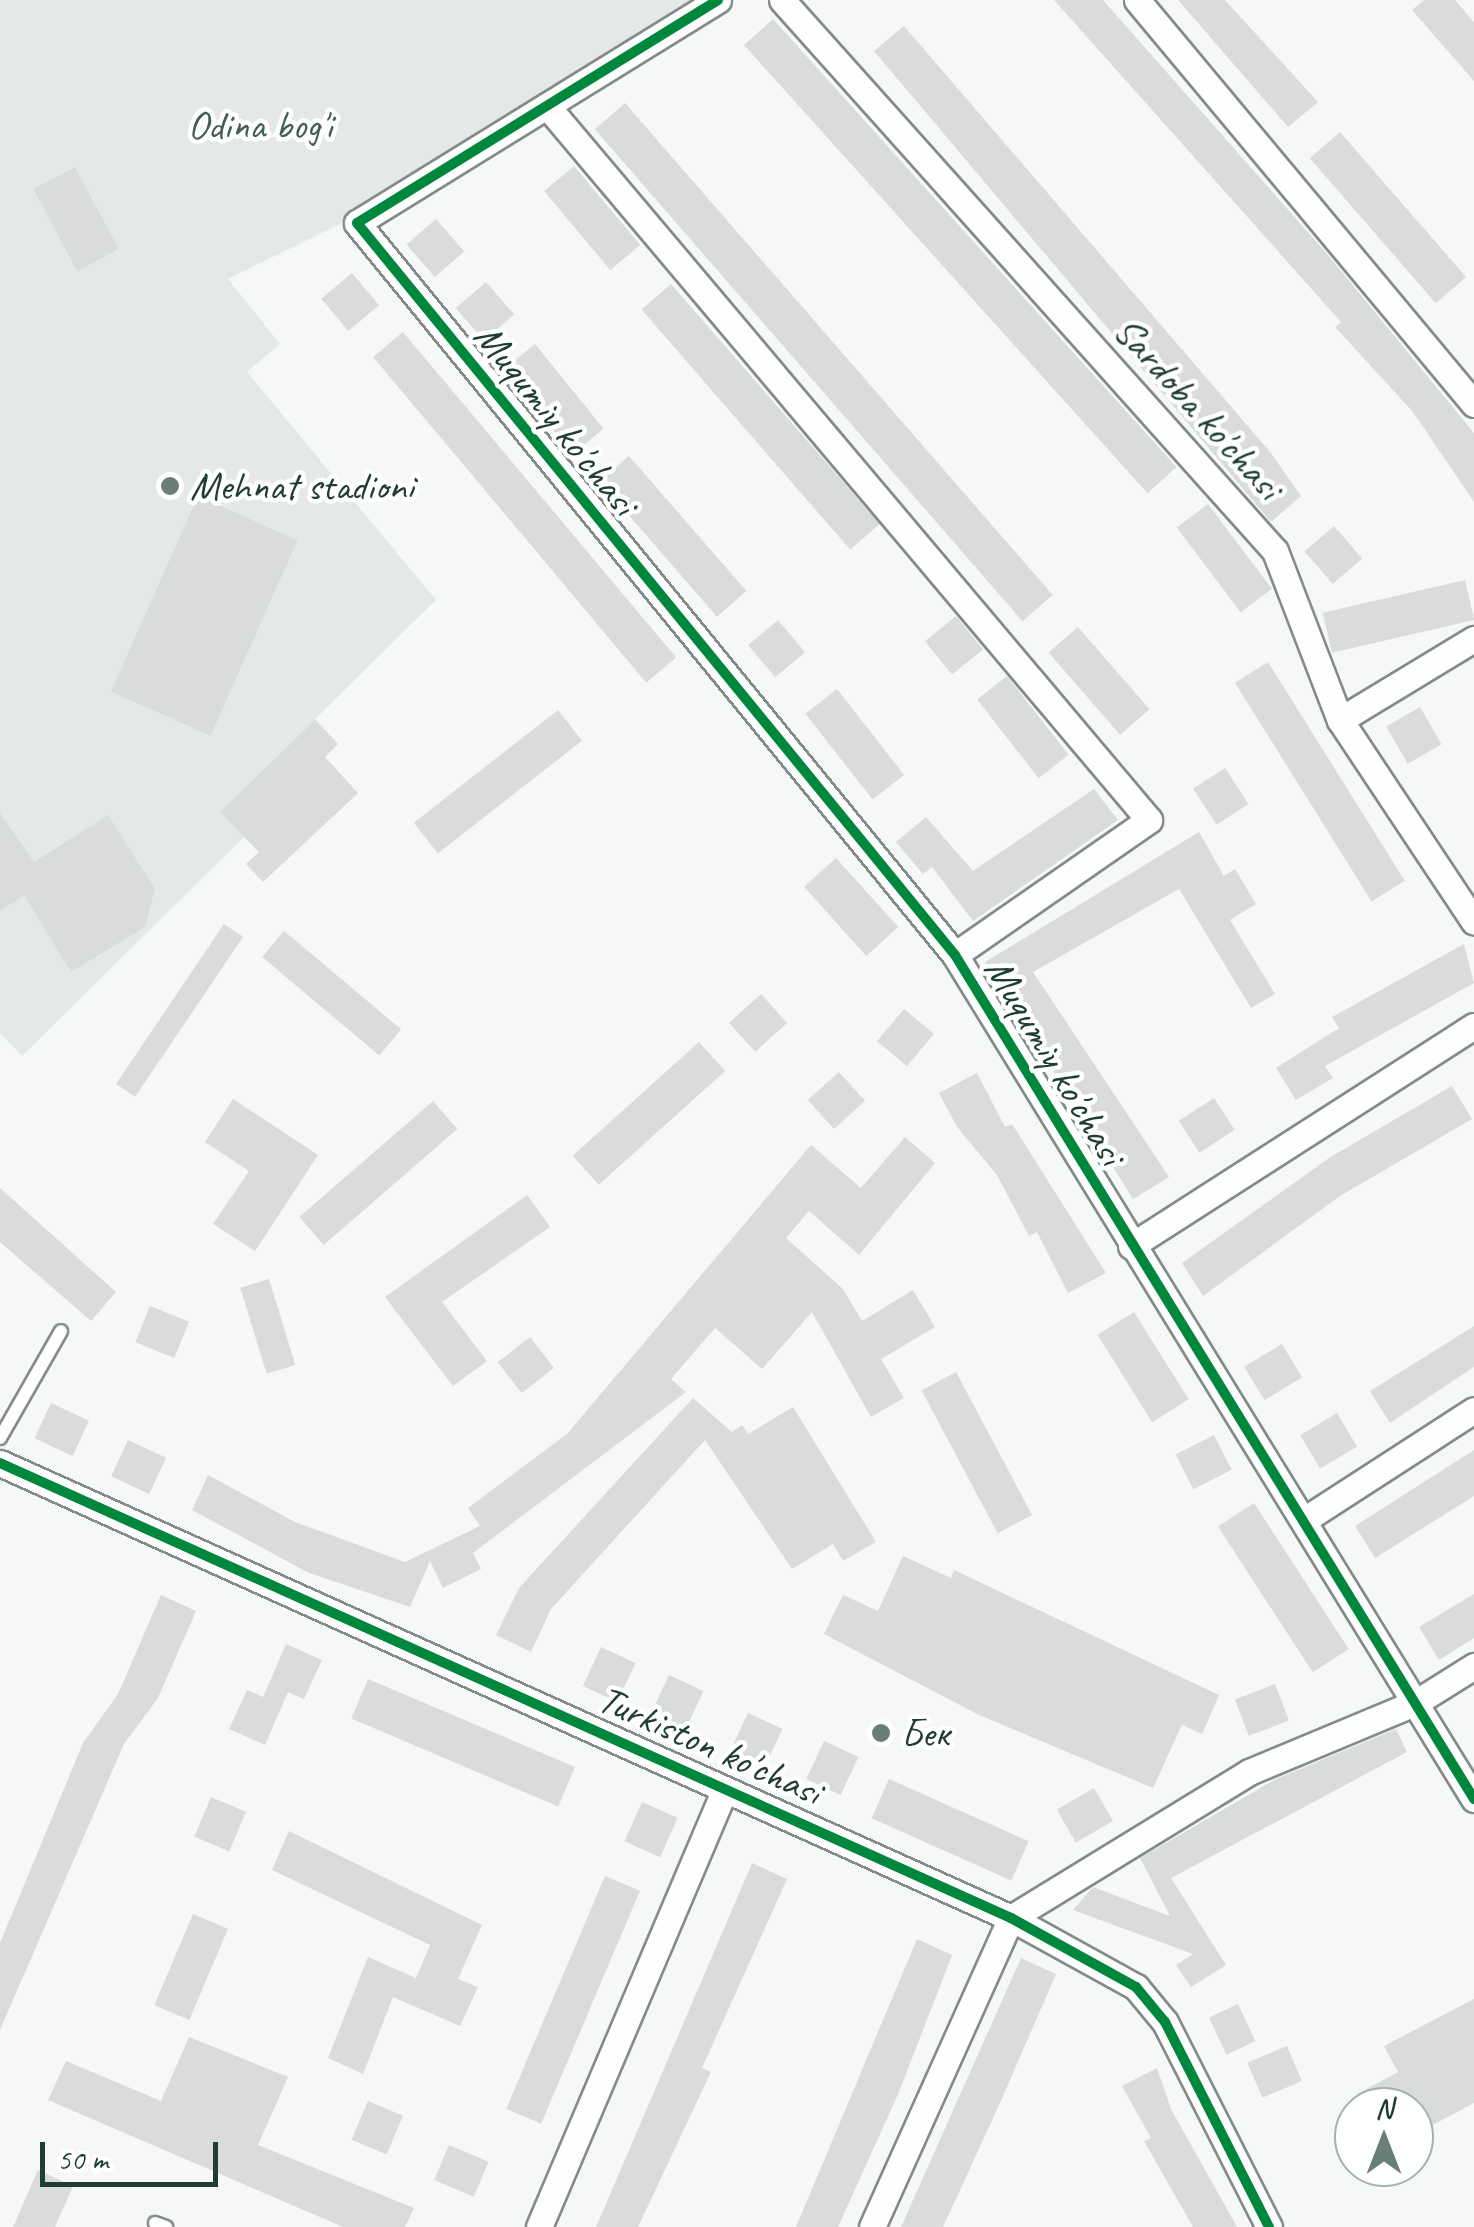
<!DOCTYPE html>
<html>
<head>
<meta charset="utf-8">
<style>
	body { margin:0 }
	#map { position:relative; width:1474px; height:2227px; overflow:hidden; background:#f6f7f7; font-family:Caveat,sans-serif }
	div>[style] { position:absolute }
	.green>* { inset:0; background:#e4e8e8 }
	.building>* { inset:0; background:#dadcdc; transform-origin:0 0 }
	.roads { filter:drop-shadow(2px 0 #858b8a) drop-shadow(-2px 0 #858b8a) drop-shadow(0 2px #858b8a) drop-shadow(0 -2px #858b8a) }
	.service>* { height:12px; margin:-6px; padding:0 6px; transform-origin:6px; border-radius:6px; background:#fefefe }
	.minor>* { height:25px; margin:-12.5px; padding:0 12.5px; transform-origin:12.5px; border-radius:12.5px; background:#fefefe }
	.cycleway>* { height:10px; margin:-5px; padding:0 5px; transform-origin:5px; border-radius:5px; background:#00873e }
	.dots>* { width:28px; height:28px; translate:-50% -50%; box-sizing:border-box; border:5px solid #fff; border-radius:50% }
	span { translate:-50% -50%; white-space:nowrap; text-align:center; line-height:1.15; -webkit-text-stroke:9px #fff; paint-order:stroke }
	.park-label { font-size:40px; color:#445d55 }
	.street-label { font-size:40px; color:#1f3d34 }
	.poi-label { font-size:40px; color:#1f3d34 }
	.left { translate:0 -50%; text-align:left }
	.north { position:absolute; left:1334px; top:2087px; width:100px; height:100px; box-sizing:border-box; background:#fff; border:2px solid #a5b1ae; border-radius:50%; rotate:0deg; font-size:28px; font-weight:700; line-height:40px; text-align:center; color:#1f3d34 }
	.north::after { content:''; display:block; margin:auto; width:35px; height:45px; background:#6a7e78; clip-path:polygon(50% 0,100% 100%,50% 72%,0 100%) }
	.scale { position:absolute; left:40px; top:2142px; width:178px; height:45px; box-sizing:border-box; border:5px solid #1f3d34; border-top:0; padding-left:12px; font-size:30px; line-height:35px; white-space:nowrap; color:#1f3d34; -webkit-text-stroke:8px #fff; paint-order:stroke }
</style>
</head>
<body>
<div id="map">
	<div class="green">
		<div style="clip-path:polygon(0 0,703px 0,364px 212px,228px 279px,280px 344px,247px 372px,436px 600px,315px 719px,338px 744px,22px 1056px,0 1033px)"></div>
	</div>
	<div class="building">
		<div style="clip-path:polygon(1054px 0,1103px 0,1328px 255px,1474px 433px,1474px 502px,1413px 412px,1335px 327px,1341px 322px)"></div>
		<div style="clip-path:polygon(1178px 0,1225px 0,1318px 102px,1288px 127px)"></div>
		<div style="clip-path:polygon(1424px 0,1455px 0,1474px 22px,1474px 81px,1412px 10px)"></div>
		<div style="left:773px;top:19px;width:603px;height:39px;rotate:48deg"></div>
		<div style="clip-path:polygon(904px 26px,1271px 453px,1301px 496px,1271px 522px,874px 51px)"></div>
		<div style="left:625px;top:103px;width:652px;height:40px;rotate:49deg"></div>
		<div style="left:1340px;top:132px;width:192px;height:40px;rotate:49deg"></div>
		<div style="left:574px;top:166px;width:103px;height:39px;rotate:50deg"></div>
		<div style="left:75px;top:167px;width:93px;height:47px;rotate:62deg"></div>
		<div style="left:436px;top:219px;width:43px;height:39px;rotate:49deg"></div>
		<div style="left:352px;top:273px;width:42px;height:40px;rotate:50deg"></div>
		<div style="left:486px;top:282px;width:43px;height:40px;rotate:49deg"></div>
		<div style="left:671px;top:284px;width:318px;height:39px;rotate:49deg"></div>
		<div style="left:403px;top:332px;width:425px;height:39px;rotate:50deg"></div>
		<div style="left:535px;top:344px;width:109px;height:40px;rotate:51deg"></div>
		<div style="left:629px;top:456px;width:179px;height:39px;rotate:49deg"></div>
		<div style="left:198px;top:496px;width:109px;height:214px;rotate:24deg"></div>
		<div style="left:1208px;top:504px;width:106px;height:39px;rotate:53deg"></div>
		<div style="left:1334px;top:526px;width:43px;height:39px;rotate:49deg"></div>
		<div style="left:1465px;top:580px;width:41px;height:146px;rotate:77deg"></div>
		<div style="left:956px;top:616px;width:43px;height:40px;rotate:51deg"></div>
		<div style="left:778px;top:620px;width:42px;height:39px;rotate:50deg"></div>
		<div style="left:1078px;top:627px;width:109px;height:39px;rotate:49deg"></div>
		<div style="left:1268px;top:662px;width:258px;height:39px;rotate:58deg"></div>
		<div style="left:1007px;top:676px;width:100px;height:38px;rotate:52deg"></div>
		<div style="left:837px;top:689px;width:109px;height:40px;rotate:52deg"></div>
		<div style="left:1420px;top:707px;width:43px;height:39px;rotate:60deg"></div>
		<div style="left:558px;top:710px;width:39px;height:183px;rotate:52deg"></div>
		<div style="clip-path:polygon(315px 720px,338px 744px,325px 757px,358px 793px,263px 882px,246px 864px,259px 852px,220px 812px)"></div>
		<div style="left:1225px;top:768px;width:43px;height:38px;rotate:57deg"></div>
		<div style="clip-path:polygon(1094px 789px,1118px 820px,973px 921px,932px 867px,923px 874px,896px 842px,926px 817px,973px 871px)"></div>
		<div style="clip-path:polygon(0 813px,34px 862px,108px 815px,155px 889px,145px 927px,71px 972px,24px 895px,0 911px)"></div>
		<div style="clip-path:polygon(1199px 832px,1224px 876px,1235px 869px,1256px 904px,1230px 920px,1275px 994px,1251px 1008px,1179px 889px,1033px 972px,1169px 1177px,1133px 1199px,985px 962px)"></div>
		<div style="left:836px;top:858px;width:93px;height:43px;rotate:48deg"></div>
		<div style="left:224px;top:924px;width:23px;height:193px;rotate:34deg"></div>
		<div style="left:284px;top:931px;width:153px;height:34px;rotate:40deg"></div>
		<div style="clip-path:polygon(1464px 944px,1474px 983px,1325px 1066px,1333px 1078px,1296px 1100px,1276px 1068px,1339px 1028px,1332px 1017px)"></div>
		<div style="left:761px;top:994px;width:39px;height:43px;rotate:48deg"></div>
		<div style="left:904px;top:1009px;width:39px;height:42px;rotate:40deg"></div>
		<div style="left:699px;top:1042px;width:39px;height:170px;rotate:48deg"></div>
		<div style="left:839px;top:1072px;width:39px;height:42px;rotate:48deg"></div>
		<div style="clip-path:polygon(977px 1073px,1005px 1127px,1012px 1124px,1106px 1273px,1068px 1293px,1037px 1232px,1029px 1236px,997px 1175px,957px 1127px,939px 1093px)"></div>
		<div style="clip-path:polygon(1452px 1086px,1472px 1119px,1340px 1196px,1203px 1296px,1182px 1263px,1329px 1158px)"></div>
		<div style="left:1214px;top:1098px;width:38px;height:42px;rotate:57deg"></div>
		<div style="clip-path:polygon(233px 1099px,318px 1155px,255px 1251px,213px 1224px,249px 1171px,205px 1142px)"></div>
		<div style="left:433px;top:1101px;width:37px;height:177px;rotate:49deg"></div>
		<div style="clip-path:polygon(905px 1137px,935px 1163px,859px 1255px,809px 1211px,786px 1238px,843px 1289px,862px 1321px,913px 1290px,935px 1327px,881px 1359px,904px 1398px,871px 1417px,812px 1312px,762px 1369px,715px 1328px,671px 1379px,686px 1392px,473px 1553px,481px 1569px,443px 1588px,430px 1561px,410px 1607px,309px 1573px,192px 1510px,208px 1475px,295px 1522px,405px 1562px,480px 1526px,468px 1508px,567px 1434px,811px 1145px,861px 1188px)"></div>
		<div style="clip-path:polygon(0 1188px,116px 1292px,91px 1321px,0 1242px)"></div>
		<div style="clip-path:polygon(527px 1195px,550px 1227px,442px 1302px,487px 1361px,453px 1386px,385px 1297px)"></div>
		<div style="left:269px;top:1279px;width:90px;height:30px;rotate:73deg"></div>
		<div style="left:150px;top:1306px;width:42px;height:39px;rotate:22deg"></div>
		<div style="left:1134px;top:1312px;width:103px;height:43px;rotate:58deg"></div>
		<div style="clip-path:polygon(1474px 1326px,1474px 1367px,1390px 1423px,1370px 1391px)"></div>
		<div style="left:530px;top:1337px;width:39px;height:41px;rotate:52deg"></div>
		<div style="left:1282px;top:1344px;width:39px;height:44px;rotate:59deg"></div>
		<div style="left:956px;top:1372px;width:162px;height:39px;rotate:62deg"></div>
		<div style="clip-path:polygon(693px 1398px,732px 1432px,742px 1425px,748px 1434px,793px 1407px,876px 1542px,843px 1561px,833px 1544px,792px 1569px,705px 1440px,551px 1609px,531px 1652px,496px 1635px,519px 1588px)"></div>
		<div style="left:51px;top:1403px;width:42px;height:39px;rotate:25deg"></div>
		<div style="left:1337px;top:1413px;width:39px;height:43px;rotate:59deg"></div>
		<div style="left:1214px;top:1435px;width:39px;height:43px;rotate:63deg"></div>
		<div style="left:128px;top:1440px;width:42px;height:40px;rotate:25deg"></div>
		<div style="clip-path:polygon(1474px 1450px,1474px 1496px,1375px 1558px,1355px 1526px)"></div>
		<div style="left:1254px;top:1503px;width:174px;height:43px;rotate:57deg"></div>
		<div style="clip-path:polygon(903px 1556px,951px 1578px,954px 1570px,1219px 1695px,1202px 1734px,1182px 1725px,1153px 1788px,977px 1714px,824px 1634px,843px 1595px,878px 1611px)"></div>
		<div style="clip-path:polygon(1474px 1594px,1474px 1638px,1439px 1660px,1419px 1627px)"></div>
		<div style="clip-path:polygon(161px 1595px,196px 1611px,158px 1698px,124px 1744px,0 2030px,0 1943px,83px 1743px,118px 1694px)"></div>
		<div style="clip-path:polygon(286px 1644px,322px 1660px,304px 1699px,288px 1692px,265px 1745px,229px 1729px,247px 1690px,263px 1697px)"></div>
		<div style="left:601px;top:1647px;width:38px;height:43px;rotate:25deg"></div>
		<div style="left:669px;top:1675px;width:38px;height:43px;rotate:25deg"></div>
		<div style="left:368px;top:1679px;width:225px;height:43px;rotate:23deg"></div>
		<div style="left:1275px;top:1684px;width:39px;height:43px;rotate:69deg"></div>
		<div style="left:748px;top:1713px;width:38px;height:43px;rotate:25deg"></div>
		<div style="clip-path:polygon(1396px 1729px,1407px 1752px,1171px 1878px,1226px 1965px,1191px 1987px,1176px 1965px,1193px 1954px,1073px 1910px,1093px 1887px,1170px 1916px,1140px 1858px,1276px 1779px)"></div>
		<div style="left:824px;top:1741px;width:38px;height:42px;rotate:25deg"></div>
		<div style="left:889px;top:1779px;width:153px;height:43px;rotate:24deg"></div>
		<div style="left:1094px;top:1788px;width:38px;height:43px;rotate:60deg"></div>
		<div style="left:211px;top:1797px;width:38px;height:43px;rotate:23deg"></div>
		<div style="left:642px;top:1802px;width:39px;height:43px;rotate:24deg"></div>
		<div style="clip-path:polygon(289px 1831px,482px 1925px,458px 1979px,478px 1987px,460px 2026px,393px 1997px,363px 2074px,328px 2058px,368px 1957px,416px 1978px,430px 1945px,272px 1870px)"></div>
		<div style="clip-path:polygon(752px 1863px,787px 1879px,702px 2068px,711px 2072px,638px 2227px,596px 2227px)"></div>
		<div style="left:605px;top:1876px;width:38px;height:253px;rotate:23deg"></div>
		<div style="left:193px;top:1914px;width:38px;height:99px;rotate:23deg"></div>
		<div style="clip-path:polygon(917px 1939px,952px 1955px,899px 2092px,838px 2227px,796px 2227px)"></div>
		<div style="clip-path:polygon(1021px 1958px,1056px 1974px,1000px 2103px,943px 2227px,901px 2227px)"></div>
		<div style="clip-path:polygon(1474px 1999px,1474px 2103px,1414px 2135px,1414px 2107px,1364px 2107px,1357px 2094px,1398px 2072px,1384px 2046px)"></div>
		<div style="left:1238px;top:2004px;width:41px;height:32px;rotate:65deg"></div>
		<div style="clip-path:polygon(189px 2037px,288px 2077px,258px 2145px,414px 2208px,405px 2227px,343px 2227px,48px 2100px,66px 2061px,161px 2101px)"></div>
		<div style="left:1287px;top:2046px;width:38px;height:43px;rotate:67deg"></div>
		<div style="clip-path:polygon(1157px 2068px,1171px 2109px,1237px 2227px,1193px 2227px,1144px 2141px,1151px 2138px,1122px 2086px)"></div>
		<div style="left:368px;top:2101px;width:38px;height:42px;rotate:23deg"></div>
		<div style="left:449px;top:2145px;width:43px;height:38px;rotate:23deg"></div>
		<div style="clip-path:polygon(38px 2170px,73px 2186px,55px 2227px,13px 2227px)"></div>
	</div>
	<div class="roads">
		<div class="service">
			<div style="left:0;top:1438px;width:123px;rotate:-60.3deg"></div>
			<div style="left:155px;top:2223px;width:12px;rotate:20deg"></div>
		</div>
		<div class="minor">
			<div style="left:718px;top:0;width:424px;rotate:148.3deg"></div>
			<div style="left:357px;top:223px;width:945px;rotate:50.75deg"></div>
			<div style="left:955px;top:955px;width:991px;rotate:58.41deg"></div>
			<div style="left:782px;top:0;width:739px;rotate:48.18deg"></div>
			<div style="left:1275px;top:551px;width:181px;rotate:69deg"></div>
			<div style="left:1340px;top:720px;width:242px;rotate:56.4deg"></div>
			<div style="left:1137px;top:0;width:526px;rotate:50.17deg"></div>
			<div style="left:547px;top:106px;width:934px;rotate:49.86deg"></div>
			<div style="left:1149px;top:820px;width:236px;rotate:145.2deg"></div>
			<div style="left:1340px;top:720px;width:157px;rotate:-31.2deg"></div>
			<div style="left:1131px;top:1246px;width:407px;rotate:-32.7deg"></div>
			<div style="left:0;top:1463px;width:1109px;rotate:24.23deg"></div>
			<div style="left:1011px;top:1918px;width:143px;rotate:28.9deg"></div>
			<div style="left:1136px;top:1987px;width:45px;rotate:50.4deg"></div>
			<div style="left:1165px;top:2022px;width:230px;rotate:63.1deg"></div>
			<div style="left:1304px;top:1520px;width:202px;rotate:-32.9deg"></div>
			<div style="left:539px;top:2227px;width:473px;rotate:-67deg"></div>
			<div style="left:872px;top:2227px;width:339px;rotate:-65.8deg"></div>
			<div style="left:1011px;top:1918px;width:279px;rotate:-31.5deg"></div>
			<div style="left:1249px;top:1772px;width:180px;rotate:-22.6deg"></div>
			<div style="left:1415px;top:1703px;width:70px;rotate:-32.1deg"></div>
		</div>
	</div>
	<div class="cycleway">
		<div style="left:718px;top:0;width:424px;rotate:148.3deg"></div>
		<div style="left:357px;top:223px;width:945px;rotate:50.75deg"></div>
		<div style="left:955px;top:955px;width:991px;rotate:58.41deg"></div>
		<div style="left:0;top:1463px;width:1109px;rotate:24.23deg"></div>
		<div style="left:1011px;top:1918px;width:143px;rotate:28.9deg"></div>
		<div style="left:1136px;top:1987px;width:45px;rotate:50.4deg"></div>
		<div style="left:1165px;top:2022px;width:230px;rotate:63.1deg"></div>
	</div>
	<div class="dots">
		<div style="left:170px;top:486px;background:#6a7e78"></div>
		<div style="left:881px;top:1733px;background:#6a7e78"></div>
	</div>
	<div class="park-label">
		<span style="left:260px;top:125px">Odina bog'i</span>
	</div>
	<div class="street-label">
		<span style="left:1198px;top:408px;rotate:48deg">Sardoba ko'chasi</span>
		<span style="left:556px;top:419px;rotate:51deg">Muqumiy ko'chasi</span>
		<span style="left:1055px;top:1061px;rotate:59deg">Muqumiy ko'chasi</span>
		<span style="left:710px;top:1745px;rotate:24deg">Turkiston ko'chasi</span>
	</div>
	<div class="poi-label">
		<span class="left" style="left:190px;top:486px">Mehnat stadioni</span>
		<span class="left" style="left:901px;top:1733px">Бек</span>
	</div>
	<div class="north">N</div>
	<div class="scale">50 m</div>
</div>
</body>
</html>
